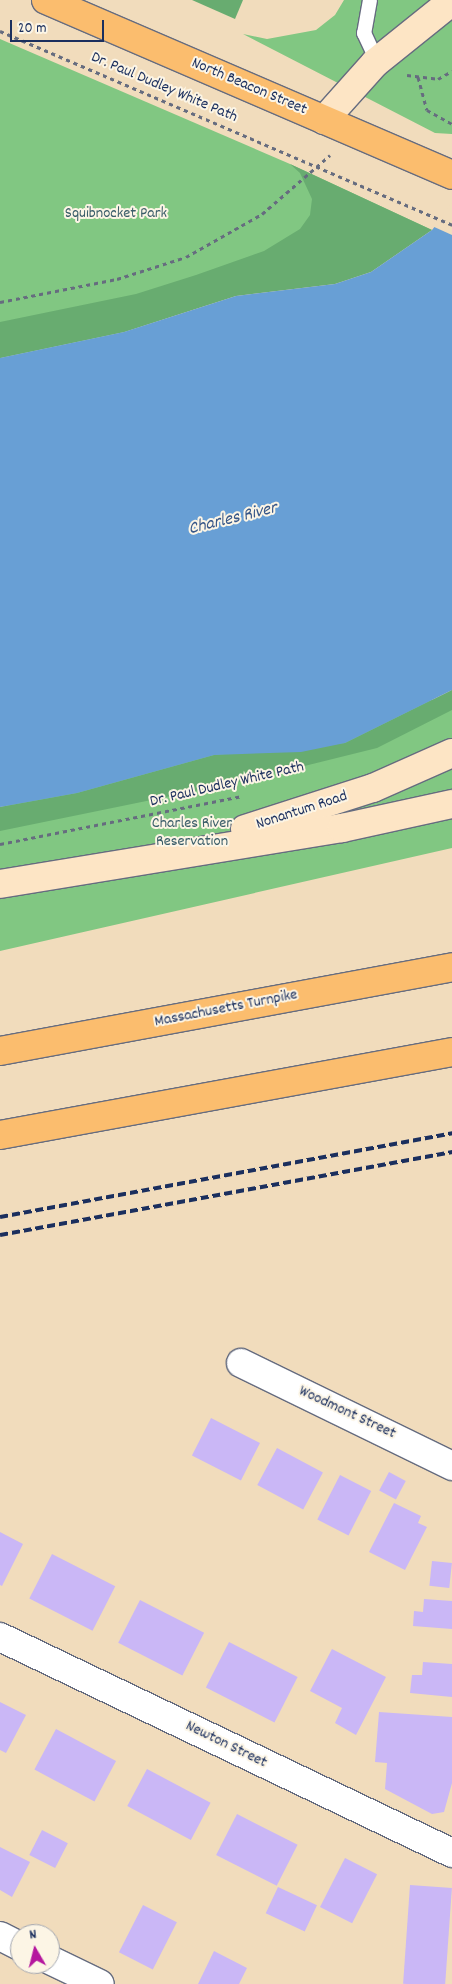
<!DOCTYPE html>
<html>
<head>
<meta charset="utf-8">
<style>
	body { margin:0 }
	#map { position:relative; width:452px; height:1984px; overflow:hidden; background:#f1dcbc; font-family:Dekko,sans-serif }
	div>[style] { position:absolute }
	.green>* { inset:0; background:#81c782 }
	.forest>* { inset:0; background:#68ac70 }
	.water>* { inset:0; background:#689fd5 }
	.pier>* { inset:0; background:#f1dcbc }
	.building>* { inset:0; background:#cab7f6; transform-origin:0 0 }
	.path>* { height:3px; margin-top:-1.5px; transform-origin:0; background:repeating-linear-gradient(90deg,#666c7f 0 4px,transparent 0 8px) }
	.roads { filter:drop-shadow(1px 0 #666c7f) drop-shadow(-1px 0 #666c7f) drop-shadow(0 1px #666c7f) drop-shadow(0 -1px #666c7f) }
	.lane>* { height:14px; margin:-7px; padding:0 7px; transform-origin:7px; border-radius:7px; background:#fff }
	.street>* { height:28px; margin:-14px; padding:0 14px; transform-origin:14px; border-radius:14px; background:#fff }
	.secondary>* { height:28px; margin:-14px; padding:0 14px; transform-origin:14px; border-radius:14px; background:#fde5c5 }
	.primary>* { height:28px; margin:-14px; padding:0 14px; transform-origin:14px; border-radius:14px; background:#fbbd6e }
	.highway>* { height:28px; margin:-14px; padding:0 14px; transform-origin:14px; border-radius:14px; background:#fbbd6e }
	.rail>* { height:4px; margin-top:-2px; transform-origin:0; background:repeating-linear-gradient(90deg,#1b2f5e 0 8px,transparent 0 12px) }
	span { translate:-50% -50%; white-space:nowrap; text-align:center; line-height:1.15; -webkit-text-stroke:4px #fcf5e5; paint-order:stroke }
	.street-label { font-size:16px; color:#1b2f5e }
	.park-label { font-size:16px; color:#3a5d69 }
	.water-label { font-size:18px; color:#365688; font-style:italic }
	.north { position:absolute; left:10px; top:1924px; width:50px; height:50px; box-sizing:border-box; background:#fcf5e5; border:1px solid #a2a6af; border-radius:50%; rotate:352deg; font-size:14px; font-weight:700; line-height:20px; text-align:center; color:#1b2f5e }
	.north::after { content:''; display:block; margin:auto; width:18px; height:22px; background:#b5179e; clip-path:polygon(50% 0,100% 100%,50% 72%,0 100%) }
	.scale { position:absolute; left:10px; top:20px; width:94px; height:22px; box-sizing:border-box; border:2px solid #1b2f5e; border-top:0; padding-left:6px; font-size:15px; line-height:18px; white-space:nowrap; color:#1b2f5e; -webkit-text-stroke:4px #fcf5e5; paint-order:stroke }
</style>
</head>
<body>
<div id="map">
	<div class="green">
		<div style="clip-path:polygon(344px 0,452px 0,452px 134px,435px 133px,243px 34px,267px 39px,316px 30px,335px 15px)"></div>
		<div style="clip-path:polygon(0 39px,290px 164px,432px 230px,124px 332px,0 358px)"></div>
		<div style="clip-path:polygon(452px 690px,452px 848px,0 951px,0 807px,440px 698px)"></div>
	</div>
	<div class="forest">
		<div style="clip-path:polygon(192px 0,243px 0,235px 19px)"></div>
		<div style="clip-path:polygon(290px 164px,432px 230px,371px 272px,335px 284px,236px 296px,124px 332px,0 358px,0 322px,136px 294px,196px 275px,264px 251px,300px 229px,310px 215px,312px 199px,300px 173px)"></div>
		<div style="clip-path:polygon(452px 690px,452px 710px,377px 748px,244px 781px,0 831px,0 807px,77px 793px,214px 755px,345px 743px)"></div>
	</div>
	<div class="water">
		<div style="clip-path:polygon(452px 205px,452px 690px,345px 743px,301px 752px,214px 755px,77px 793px,0 807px,0 358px,124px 332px,236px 296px,335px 284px,371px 272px,432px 230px)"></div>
	</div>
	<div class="pier">
		<div style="clip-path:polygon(452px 203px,452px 235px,432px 226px)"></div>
	</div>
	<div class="building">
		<div style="left:211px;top:1418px;width:55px;height:42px;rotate:27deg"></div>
		<div style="left:277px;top:1448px;width:52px;height:42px;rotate:28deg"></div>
		<div style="left:389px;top:1472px;width:19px;height:21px;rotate:28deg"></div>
		<div style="left:340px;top:1475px;width:35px;height:50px;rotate:27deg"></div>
		<div style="clip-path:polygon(394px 1503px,421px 1516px,418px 1523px,427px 1527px,405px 1570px,369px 1552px)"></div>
		<div style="clip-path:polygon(0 1532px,23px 1544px,2px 1586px,0 1585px)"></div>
		<div style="left:52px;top:1554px;width:71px;height:50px;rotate:27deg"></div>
		<div style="left:432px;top:1561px;width:20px;height:25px;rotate:6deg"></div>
		<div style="clip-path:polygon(424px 1599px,452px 1601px,452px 1629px,413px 1626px,414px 1611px,423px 1612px)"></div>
		<div style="left:140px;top:1600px;width:72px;height:48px;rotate:27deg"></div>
		<div style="left:229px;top:1642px;width:77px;height:51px;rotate:27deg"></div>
		<div style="clip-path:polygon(332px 1649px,386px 1677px,356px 1735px,335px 1723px,342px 1708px,310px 1691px)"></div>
		<div style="clip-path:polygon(423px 1662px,452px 1664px,452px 1697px,410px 1693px,412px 1675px,422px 1675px)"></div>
		<div style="clip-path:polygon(0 1702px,26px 1715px,6px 1753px,0 1750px)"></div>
		<div style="clip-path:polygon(379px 1712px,452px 1717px,452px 1783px,444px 1812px,432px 1814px,385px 1789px,387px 1763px,375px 1762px)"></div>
		<div style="left:56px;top:1729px;width:68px;height:46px;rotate:28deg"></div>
		<div style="left:147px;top:1769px;width:72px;height:42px;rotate:28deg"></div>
		<div style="left:237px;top:1814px;width:68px;height:46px;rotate:27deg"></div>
		<div style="left:42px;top:1830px;width:29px;height:28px;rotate:27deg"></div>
		<div style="clip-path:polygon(0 1847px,30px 1862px,12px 1897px,0 1890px)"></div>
		<div style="left:345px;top:1858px;width:36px;height:55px;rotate:27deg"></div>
		<div style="left:410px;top:1885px;width:42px;height:99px;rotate:4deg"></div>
		<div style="left:278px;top:1887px;width:43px;height:29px;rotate:25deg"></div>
		<div style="left:143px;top:1905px;width:38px;height:53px;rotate:27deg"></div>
		<div style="clip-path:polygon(214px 1951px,247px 1968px,239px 1984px,198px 1984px)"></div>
	</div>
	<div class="path">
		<div style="left:0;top:31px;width:492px;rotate:23.2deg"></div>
		<div style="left:407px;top:75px;width:31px;rotate:7deg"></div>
		<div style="left:438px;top:79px;width:16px;rotate:-30deg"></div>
		<div style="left:418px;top:77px;width:34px;rotate:75deg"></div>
		<div style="left:427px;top:110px;width:29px;rotate:29deg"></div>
		<div style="left:0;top:302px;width:119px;rotate:-11.1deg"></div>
		<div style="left:117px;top:279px;width:72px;rotate:-17.7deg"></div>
		<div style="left:186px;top:257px;width:87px;rotate:-29.5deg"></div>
		<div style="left:262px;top:214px;width:90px;rotate:-40.9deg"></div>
		<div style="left:0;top:844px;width:247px;rotate:-11.2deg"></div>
	</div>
	<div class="roads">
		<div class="lane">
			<div style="left:370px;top:0;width:34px;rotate:100deg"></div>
			<div style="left:364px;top:33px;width:31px;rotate:65deg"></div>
		</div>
		<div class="street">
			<div style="left:241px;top:1363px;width:235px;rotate:26deg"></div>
			<div style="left:0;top:1637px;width:501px;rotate:25.54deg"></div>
			<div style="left:0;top:1936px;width:22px;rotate:27deg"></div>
			<div style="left:50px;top:1960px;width:55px;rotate:25.6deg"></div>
		</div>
		<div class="secondary">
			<div style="left:324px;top:120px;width:76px;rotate:-48.2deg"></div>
			<div style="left:375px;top:63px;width:99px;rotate:-38.8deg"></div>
			<div style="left:245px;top:829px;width:134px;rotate:-17.8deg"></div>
			<div style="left:373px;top:788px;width:86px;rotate:-23.9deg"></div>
			<div style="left:0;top:884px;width:347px;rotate:-9.3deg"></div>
			<div style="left:342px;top:828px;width:113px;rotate:-12.3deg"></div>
		</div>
		<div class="primary">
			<div style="left:46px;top:0;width:442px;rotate:23.3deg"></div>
		</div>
		<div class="highway">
			<div style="left:0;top:1051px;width:460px;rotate:-10.5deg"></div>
			<div style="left:0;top:1135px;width:460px;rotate:-10.4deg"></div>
		</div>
	</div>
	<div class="rail">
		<div style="left:0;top:1217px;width:460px;rotate:-10.5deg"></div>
		<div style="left:0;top:1235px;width:460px;rotate:-10.4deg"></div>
	</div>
	<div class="street-label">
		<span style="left:249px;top:87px;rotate:23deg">North Beacon Street</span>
		<span style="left:164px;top:88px;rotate:23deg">Dr. Paul Dudley White Path</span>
		<span style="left:227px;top:785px;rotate:-13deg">Dr. Paul Dudley White Path</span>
		<span style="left:302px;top:811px;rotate:-18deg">Nonantum Road</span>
		<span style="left:226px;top:1009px;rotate:-11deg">Massachusetts Turnpike</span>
		<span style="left:347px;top:1413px;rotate:25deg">Woodmont Street</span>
		<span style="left:226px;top:1745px;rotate:26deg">Newton Street</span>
	</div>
	<div class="park-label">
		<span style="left:116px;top:214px">Squibnocket Park</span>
		<span style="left:192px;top:833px">Charles River<br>Reservation</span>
	</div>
	<div class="water-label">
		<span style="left:233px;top:520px;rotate:-14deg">Charles River</span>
	</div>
	<div class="north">N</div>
	<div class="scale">20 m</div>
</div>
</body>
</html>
